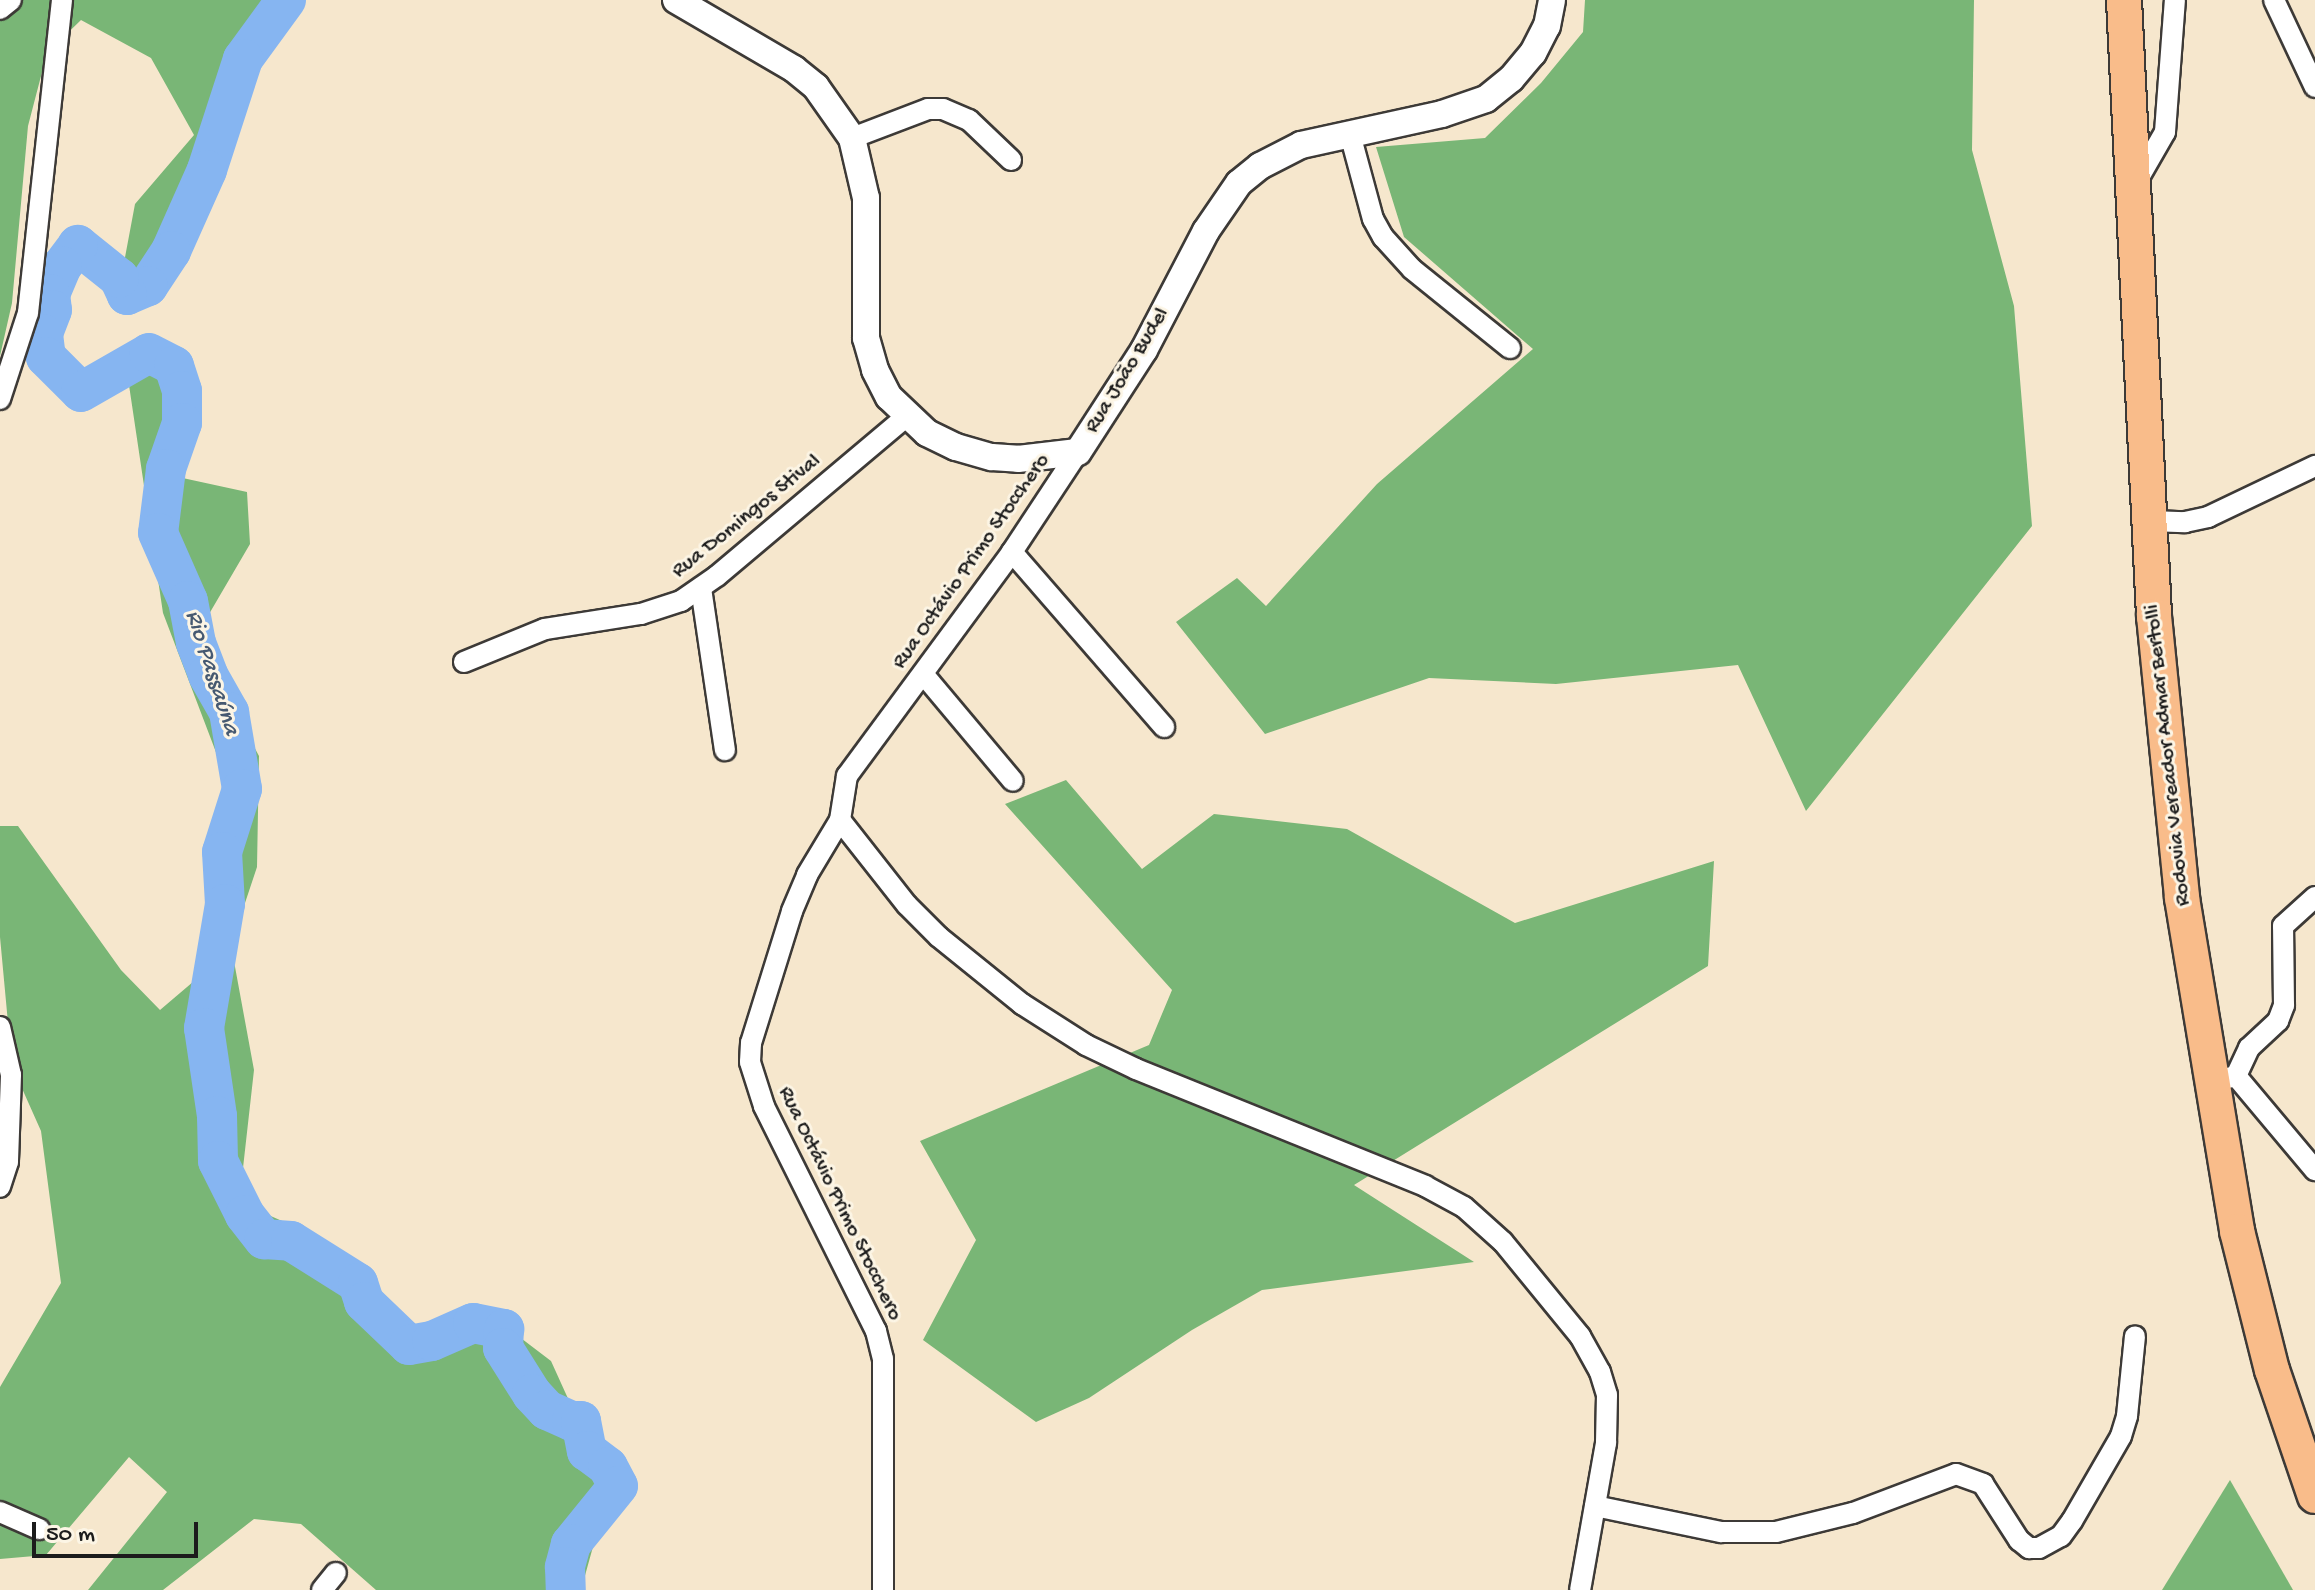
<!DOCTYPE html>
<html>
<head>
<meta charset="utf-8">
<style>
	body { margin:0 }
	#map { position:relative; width:2315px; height:1590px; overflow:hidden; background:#f6e7cd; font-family:"Gochi Hand",sans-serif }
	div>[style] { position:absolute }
	.forest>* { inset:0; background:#79b676 }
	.river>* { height:40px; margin:-20px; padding:0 20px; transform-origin:20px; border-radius:20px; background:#86b5f1 }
	.roads { filter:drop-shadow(2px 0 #3d3a37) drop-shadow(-2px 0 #3d3a37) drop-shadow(0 2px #3d3a37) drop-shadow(0 -2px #3d3a37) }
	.minor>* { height:20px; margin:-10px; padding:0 10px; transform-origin:10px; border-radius:10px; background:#fff }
	.tertiary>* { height:26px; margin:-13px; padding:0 13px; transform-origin:13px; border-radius:13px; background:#fff }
	.trunk>* { height:34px; margin:-17px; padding:0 17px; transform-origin:17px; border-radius:17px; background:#f9bc8a }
	span { translate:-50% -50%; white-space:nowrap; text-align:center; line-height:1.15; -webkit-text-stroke:6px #fcf5e5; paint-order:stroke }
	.street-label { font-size:22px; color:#1c1c1c }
	.water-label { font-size:24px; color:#465971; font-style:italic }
	.scale { position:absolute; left:32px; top:1522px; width:166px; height:36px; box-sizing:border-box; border:4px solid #1c1c1c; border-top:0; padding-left:10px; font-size:24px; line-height:28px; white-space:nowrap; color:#1c1c1c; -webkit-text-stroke:6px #fcf5e5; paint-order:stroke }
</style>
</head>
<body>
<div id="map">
	<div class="forest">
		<div style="clip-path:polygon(13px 0,282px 0,234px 80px,193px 215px,160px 275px,123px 268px,135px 204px,194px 135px,151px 58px,81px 20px,47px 53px,28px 126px,12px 303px,0 356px,0 20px)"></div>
		<div style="clip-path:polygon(1585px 0,1974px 0,1972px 150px,2014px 306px,2032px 526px,1806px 811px,1738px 665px,1556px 684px,1429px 678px,1265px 734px,1176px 622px,1237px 578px,1266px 606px,1377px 484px,1533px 349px,1404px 237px,1376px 147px,1485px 138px,1541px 83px,1583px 32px)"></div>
		<div style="clip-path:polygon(126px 365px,182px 376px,178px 477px,247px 492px,250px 544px,195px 638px,259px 756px,257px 867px,231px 945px,254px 1070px,243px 1168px,257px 1210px,314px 1235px,403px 1336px,492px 1316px,551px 1361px,609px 1489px,581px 1590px,376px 1590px,301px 1524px,254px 1519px,163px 1590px,88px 1590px,167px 1492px,129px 1457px,46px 1555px,0 1559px,0 1387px,61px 1283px,41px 1131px,12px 1066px,0 937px,0 826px,18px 826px,121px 970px,160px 1010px,227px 953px,240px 888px,230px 789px,163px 613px)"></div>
		<div style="clip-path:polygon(1066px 780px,1142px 869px,1214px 814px,1347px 829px,1515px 923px,1714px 861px,1708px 966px,1354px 1185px,1474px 1262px,1262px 1290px,1192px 1330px,1089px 1398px,1036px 1422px,923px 1340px,976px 1240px,920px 1141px,1149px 1045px,1172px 990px,1005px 804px)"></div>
		<div style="clip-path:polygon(2230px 1480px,2293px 1590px,2162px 1590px)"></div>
	</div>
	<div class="river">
		<div style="left:286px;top:0;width:73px;rotate:126.1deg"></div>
		<div style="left:243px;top:59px;width:117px;rotate:108deg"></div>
		<div style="left:207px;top:170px;width:89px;rotate:114deg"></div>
		<div style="left:171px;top:251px;width:42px;rotate:123.3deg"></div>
		<div style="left:148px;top:286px;width:23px;rotate:157deg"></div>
		<div style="left:127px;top:295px;width:19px;rotate:-115deg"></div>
		<div style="left:119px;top:278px;width:53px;rotate:-141.2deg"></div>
		<div style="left:78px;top:245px;width:26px;rotate:127deg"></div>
		<div style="left:62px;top:266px;width:30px;rotate:113deg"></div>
		<div style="left:50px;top:294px;width:16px;rotate:83deg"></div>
		<div style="left:52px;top:310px;width:26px;rotate:111deg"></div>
		<div style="left:43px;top:334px;width:23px;rotate:83deg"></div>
		<div style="left:46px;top:357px;width:49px;rotate:45deg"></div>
		<div style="left:81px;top:392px;width:78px;rotate:-29.8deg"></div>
		<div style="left:149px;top:353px;width:28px;rotate:27deg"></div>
		<div style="left:174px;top:366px;width:26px;rotate:72deg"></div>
		<div style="left:182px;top:391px;width:32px;rotate:90deg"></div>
		<div style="left:182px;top:423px;width:49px;rotate:109.2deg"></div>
		<div style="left:166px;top:469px;width:64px;rotate:97.1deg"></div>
		<div style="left:158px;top:533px;width:74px;rotate:66.2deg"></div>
		<div style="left:188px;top:601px;width:43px;rotate:79.2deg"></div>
		<div style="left:196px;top:643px;width:34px;rotate:69deg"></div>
		<div style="left:208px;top:675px;width:43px;rotate:60.4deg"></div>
		<div style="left:229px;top:712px;width:78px;rotate:80.4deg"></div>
		<div style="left:242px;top:789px;width:66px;rotate:107.6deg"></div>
		<div style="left:222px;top:852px;width:52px;rotate:86.7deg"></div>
		<div style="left:225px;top:904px;width:126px;rotate:99.6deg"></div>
		<div style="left:204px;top:1028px;width:89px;rotate:81.6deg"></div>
		<div style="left:217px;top:1116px;width:45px;rotate:88.7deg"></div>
		<div style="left:218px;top:1161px;width:60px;rotate:63.4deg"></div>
		<div style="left:245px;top:1215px;width:31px;rotate:52deg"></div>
		<div style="left:264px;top:1239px;width:27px;rotate:4deg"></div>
		<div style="left:291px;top:1241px;width:79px;rotate:32.1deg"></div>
		<div style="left:358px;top:1283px;width:20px;rotate:72deg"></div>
		<div style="left:364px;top:1302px;width:62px;rotate:43.7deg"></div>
		<div style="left:409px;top:1345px;width:23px;rotate:-10deg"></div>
		<div style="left:432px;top:1341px;width:45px;rotate:-23.7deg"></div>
		<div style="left:473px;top:1323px;width:32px;rotate:11deg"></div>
		<div style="left:504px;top:1329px;width:19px;rotate:93deg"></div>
		<div style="left:503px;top:1348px;width:54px;rotate:57.8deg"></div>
		<div style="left:532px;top:1394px;width:22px;rotate:47deg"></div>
		<div style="left:547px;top:1410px;width:27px;rotate:24deg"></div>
		<div style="left:572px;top:1421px;width:9px"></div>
		<div style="left:581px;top:1421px;width:31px;rotate:79deg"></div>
		<div style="left:587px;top:1451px;width:26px;rotate:37deg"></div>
		<div style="left:608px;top:1467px;width:21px;rotate:62deg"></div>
		<div style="left:618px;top:1486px;width:75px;rotate:129deg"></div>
		<div style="left:571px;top:1544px;width:24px;rotate:105deg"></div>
		<div style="left:565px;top:1567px;width:23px;rotate:88deg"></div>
	</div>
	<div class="roads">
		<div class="minor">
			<div style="left:2274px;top:0;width:96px;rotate:64.8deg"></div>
			<div style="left:0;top:9px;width:14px;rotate:-39deg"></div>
			<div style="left:1350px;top:134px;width:88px;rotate:74.9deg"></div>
			<div style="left:1373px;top:219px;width:21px;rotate:61deg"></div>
			<div style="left:1383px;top:237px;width:43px;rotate:47.8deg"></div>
			<div style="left:1412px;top:269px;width:126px;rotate:38.9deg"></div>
			<div style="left:852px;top:138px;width:81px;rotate:-20.9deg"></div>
			<div style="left:928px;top:109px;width:15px"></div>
			<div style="left:943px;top:109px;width:28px;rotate:23deg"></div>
			<div style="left:969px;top:120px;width:58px;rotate:43.6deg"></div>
			<div style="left:2134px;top:186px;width:62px;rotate:-60.1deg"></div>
			<div style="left:2165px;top:132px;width:132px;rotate:-85.7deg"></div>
			<div style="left:0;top:399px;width:90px;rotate:-72deg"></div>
			<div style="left:28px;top:313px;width:315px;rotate:-83.8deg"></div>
			<div style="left:2150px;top:521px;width:35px;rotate:2deg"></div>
			<div style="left:2185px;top:522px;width:24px;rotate:-12deg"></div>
			<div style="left:2208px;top:517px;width:119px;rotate:-25.5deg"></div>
			<div style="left:1012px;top:552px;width:232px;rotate:49deg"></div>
			<div style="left:701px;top:588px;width:164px;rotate:81.6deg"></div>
			<div style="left:464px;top:662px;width:87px;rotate:-22.2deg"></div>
			<div style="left:545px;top:629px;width:97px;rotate:-8.9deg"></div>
			<div style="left:641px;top:614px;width:42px;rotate:-18deg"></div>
			<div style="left:681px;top:601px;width:44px;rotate:-34.8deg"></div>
			<div style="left:717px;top:576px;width:247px;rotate:-40.1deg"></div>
			<div style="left:924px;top:675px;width:138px;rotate:50deg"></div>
			<div style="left:840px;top:820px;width:108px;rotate:51.8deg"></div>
			<div style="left:907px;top:905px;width:45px;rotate:45deg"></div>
			<div style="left:939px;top:937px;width:107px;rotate:38.9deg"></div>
			<div style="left:1022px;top:1004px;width:76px;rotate:32.6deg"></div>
			<div style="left:1086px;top:1045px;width:55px;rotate:25.6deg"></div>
			<div style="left:1136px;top:1069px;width:312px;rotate:22deg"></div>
			<div style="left:1425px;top:1186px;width:44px;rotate:28.3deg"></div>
			<div style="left:1464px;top:1207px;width:52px;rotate:41.9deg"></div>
			<div style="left:1503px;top:1242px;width:122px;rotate:50.7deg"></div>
			<div style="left:1580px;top:1336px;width:41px;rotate:60.9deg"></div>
			<div style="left:1600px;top:1372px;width:24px;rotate:73deg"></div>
			<div style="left:1607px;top:1395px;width:48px;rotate:91.2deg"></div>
			<div style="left:1606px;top:1443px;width:149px;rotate:100deg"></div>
			<div style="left:0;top:1027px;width:49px;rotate:77.1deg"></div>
			<div style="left:11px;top:1075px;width:87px;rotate:92deg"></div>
			<div style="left:8px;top:1162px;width:26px;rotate:108deg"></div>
			<div style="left:2236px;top:1076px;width:123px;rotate:50deg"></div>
			<div style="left:2210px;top:1082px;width:27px;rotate:-13deg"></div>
			<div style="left:2236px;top:1076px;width:31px;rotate:-65deg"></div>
			<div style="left:2249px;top:1048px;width:40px;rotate:-43deg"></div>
			<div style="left:2278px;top:1021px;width:17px;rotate:-69deg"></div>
			<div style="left:2284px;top:1005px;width:79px;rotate:-90.7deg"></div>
			<div style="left:2283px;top:926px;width:43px;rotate:-42.2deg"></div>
			<div style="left:1595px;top:1506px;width:129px;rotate:11.7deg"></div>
			<div style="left:1721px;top:1532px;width:55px"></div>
			<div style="left:1776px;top:1532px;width:79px;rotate:-13.9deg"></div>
			<div style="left:1853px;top:1513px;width:110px;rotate:-20.7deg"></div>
			<div style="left:1956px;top:1474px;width:29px;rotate:20deg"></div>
			<div style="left:1983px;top:1484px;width:67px;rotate:57.3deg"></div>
			<div style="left:2019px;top:1540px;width:13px;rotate:39deg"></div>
			<div style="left:2029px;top:1548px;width:10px"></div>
			<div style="left:2039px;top:1548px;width:25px;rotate:-29deg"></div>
			<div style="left:2061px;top:1536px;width:19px;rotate:-54deg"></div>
			<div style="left:2072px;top:1521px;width:98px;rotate:-60deg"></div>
			<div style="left:2121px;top:1436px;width:21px;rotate:-73deg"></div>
			<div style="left:2127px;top:1416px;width:80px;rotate:-84.3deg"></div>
			<div style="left:0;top:1512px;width:43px;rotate:23.6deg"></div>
			<div style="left:322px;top:1590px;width:22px;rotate:-51deg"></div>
			<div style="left:883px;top:1590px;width:231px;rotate:-90deg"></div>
			<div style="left:883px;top:1359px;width:29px;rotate:-104deg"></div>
			<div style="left:876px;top:1331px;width:251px;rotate:-116.5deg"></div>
			<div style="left:764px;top:1106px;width:46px;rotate:-107.7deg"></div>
			<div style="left:750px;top:1062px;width:19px;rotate:-87deg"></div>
			<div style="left:751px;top:1043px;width:138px;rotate:-72.7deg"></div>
			<div style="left:792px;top:911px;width:39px;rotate:-67deg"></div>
			<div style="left:807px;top:875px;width:64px;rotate:-59deg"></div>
			<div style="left:840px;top:820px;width:45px;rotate:-81deg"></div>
			<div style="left:847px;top:776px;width:278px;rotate:-53.6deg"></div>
			<div style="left:1012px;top:552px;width:120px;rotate:-56.6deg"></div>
		</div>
		<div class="tertiary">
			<div style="left:676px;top:0;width:137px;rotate:30.3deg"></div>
			<div style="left:794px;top:69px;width:28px;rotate:39deg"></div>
			<div style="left:816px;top:87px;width:62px;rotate:54.8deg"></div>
			<div style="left:852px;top:138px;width:62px;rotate:76.9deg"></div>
			<div style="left:866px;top:198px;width:140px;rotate:90deg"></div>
			<div style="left:866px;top:338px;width:33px;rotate:74deg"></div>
			<div style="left:875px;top:370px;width:30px;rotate:63deg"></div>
			<div style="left:889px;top:397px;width:52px;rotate:43.5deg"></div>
			<div style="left:927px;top:433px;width:32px;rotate:26deg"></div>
			<div style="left:956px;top:447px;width:37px;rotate:16deg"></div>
			<div style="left:992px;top:457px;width:26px;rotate:4deg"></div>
			<div style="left:1018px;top:459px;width:60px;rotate:-6.7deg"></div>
			<div style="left:1078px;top:452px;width:121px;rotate:-57.1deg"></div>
			<div style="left:1144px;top:350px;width:134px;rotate:-62.5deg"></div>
			<div style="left:1206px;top:231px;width:58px;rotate:-55.5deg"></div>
			<div style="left:1239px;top:183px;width:27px;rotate:-39deg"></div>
			<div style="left:1260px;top:166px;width:46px;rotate:-27.1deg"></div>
			<div style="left:1301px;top:145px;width:144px;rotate:-12.4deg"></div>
			<div style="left:1442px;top:114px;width:46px;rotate:-18.8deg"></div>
			<div style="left:1486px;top:99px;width:32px;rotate:-39deg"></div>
			<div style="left:1511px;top:79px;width:34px;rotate:-50deg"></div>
			<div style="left:1533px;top:53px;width:30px;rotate:-63deg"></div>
			<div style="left:1547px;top:26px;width:26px;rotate:-79deg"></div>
		</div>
		<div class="trunk">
			<div style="left:2124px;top:0;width:617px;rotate:87.21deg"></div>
			<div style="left:2154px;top:616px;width:283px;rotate:84.3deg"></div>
			<div style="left:2182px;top:898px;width:338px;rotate:80.6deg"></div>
			<div style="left:2237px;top:1231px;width:143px;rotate:75.9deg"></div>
			<div style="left:2272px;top:1370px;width:133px;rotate:71.2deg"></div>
		</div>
	</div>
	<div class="street-label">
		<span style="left:1128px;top:371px;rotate:-59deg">Rua João Budel</span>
		<span style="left:747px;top:517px;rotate:-39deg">Rua Domingos Stival</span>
		<span style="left:972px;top:562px;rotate:-55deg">Rua Octávio Primo Stocchero</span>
		<span style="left:2169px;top:755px;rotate:-96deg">Rodovia Vereador Admar Bertolli</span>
		<span style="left:839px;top:1204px;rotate:64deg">Rua Octávio Primo Stocchero</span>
	</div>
	<div class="water-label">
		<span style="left:211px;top:673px;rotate:72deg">Rio Passaúna</span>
	</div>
	<div class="scale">50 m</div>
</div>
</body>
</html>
